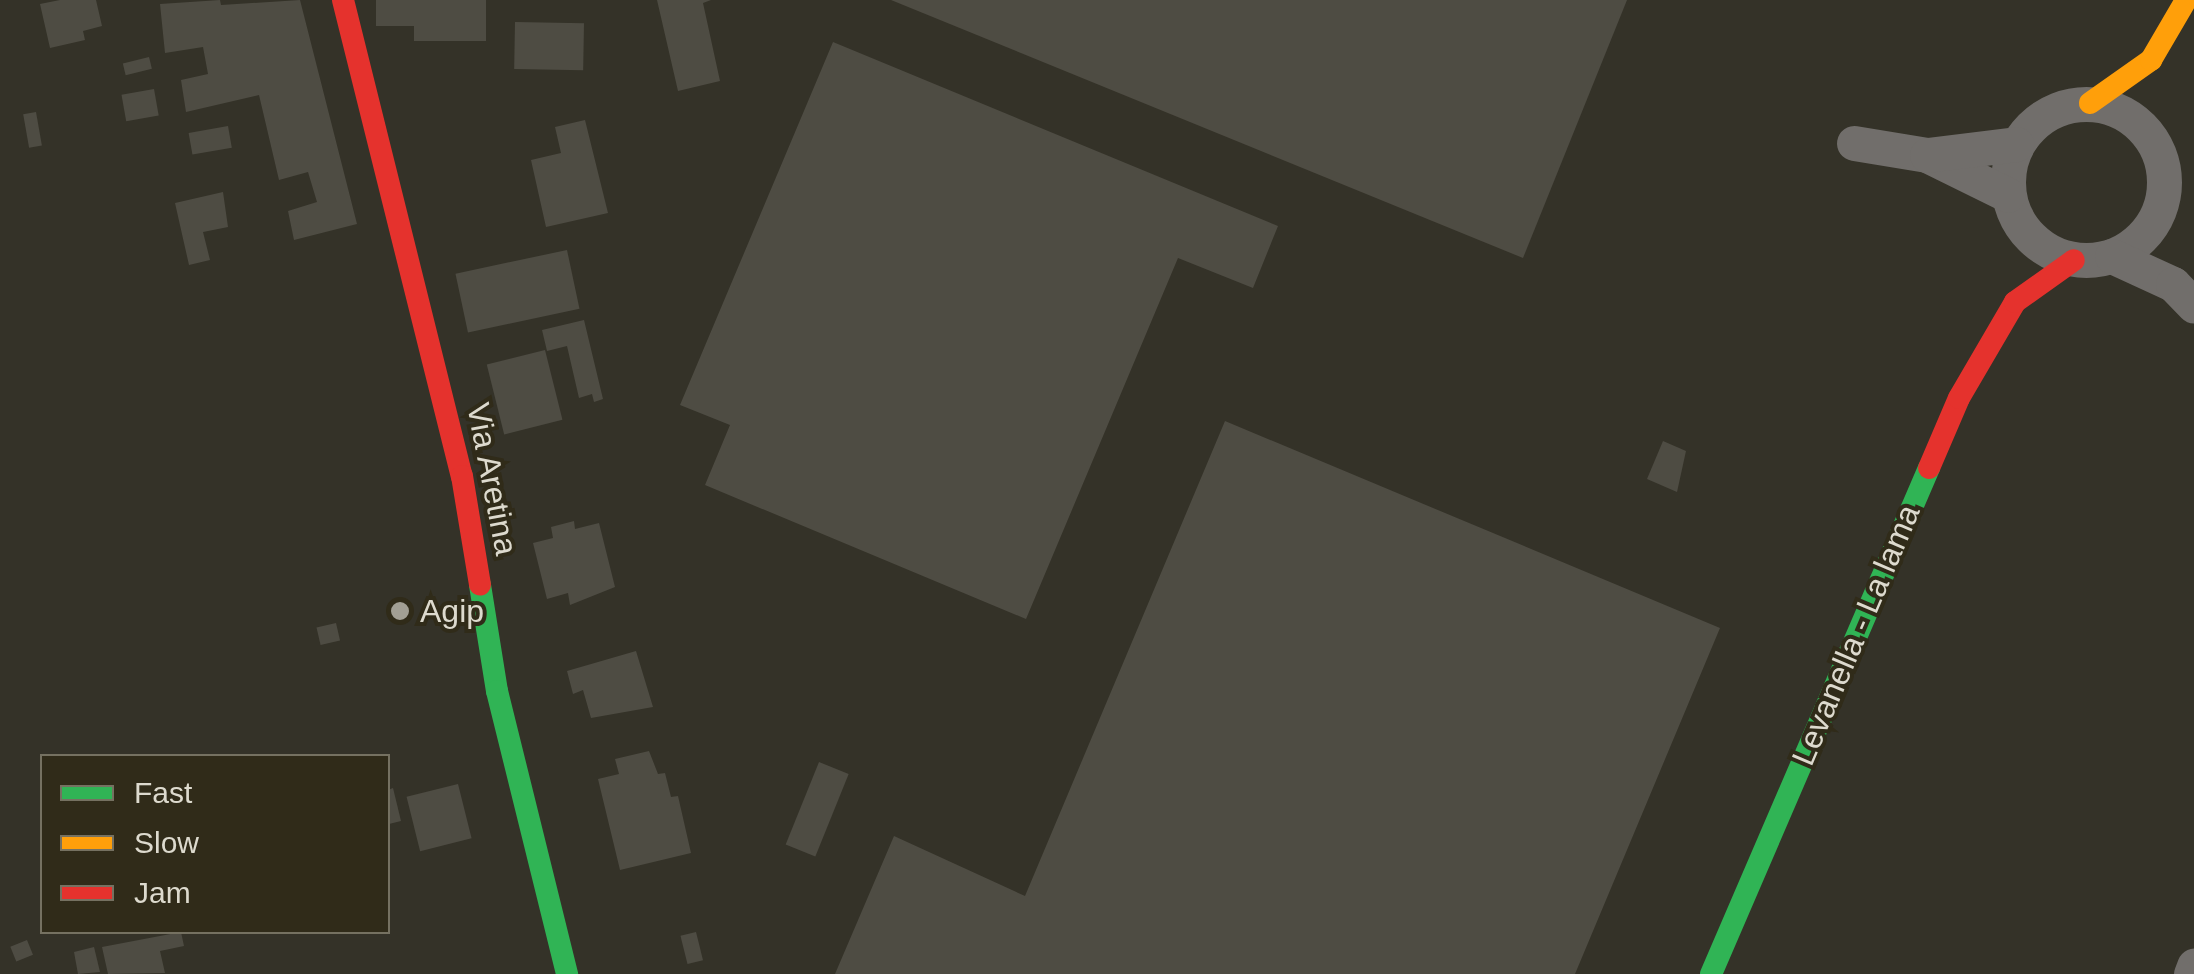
<!DOCTYPE html>
<html>
<head>
<meta charset="utf-8">
<style>
	body { margin:0 }
	#map { position:relative; width:2194px; height:974px; overflow:hidden; background:#343228; font-family:Arial,sans-serif }
	div>[style] { position:absolute }
	.building>* { inset:0; background:#4e4c43; transform-origin:0 0 }
	.street>* { height:35px; margin:-17.5px; padding:0 17.5px; transform-origin:17.5px; border-radius:17.5px; background:#716e6b }
	.street>.ring { margin:-17.5px; padding:0; box-sizing:content-box; background:none; border:35px solid #716e6b; border-radius:50% }
	.fast>* { height:22px; margin:-11px; padding:0 11px; transform-origin:11px; border-radius:11px; background:#30b455 }
	.slow>* { height:22px; margin:-11px; padding:0 11px; transform-origin:11px; border-radius:11px; background:#ff9f0a }
	.jam>* { height:22px; margin:-11px; padding:0 11px; transform-origin:11px; border-radius:11px; background:#e5322d }
	.dots>* { width:28px; height:28px; translate:-50% -50%; box-sizing:border-box; border:5px solid #302b19; border-radius:50% }
	span { translate:-50% -50%; white-space:nowrap; text-align:center; line-height:1.15; -webkit-text-stroke:8px #302b19; paint-order:stroke }
	.street-label { font-size:32px; color:#dddace }
	.poi-label { font-size:32px; color:#dddace }
	.left { translate:0 -50%; text-align:left }
	.legend { position:absolute; left:40px; top:754px; width:350px; height:180px; box-sizing:border-box; background:#302b19; border:2px solid #757161; margin:0; padding:12px 18px; list-style:none; font-size:30px; color:#dddace }
	.legend li { display:flex; align-items:center; gap:20px; height:50px }
	.legend b { width:50px; border:2px solid #757161 }
</style>
</head>
<body>
<div id="map">
	<div class="building">
		<div style="clip-path:polygon(60px 0,96px 0,102px 26px,83px 31px,85px 40px,50px 48px,40px 4px)"></div>
		<div style="clip-path:polygon(220px 0,221px 5px,300px 0,357px 224px,294px 240px,288px 211px,317px 202px,308px 172px,279px 180px,259px 95px,186px 112px,181px 80px,208px 74px,203px 47px,165px 53px,160px 4px)"></div>
		<div style="clip-path:polygon(376px 0,486px 0,486px 41px,414px 41px,414px 26px,376px 26px)"></div>
		<div style="clip-path:polygon(657px 0,711px 0,703px 3px,720px 81px,678px 91px)"></div>
		<div style="clip-path:polygon(891px 0,1627px 0,1523px 258px)"></div>
		<div style="left:515px;top:22px;width:69px;height:47px;rotate:1deg"></div>
		<div style="clip-path:polygon(833px 42px,1278px 226px,1253px 288px,1178px 258px,1026px 619px,705px 485px,730px 425px,680px 405px)"></div>
		<div style="left:149px;top:57px;width:12px;height:27px;rotate:76deg"></div>
		<div style="left:154px;top:89px;width:27px;height:33px;rotate:80deg"></div>
		<div style="left:36px;top:112px;width:34px;height:13px;rotate:80deg"></div>
		<div style="clip-path:polygon(585px 120px,608px 213px,546px 227px,531px 160px,561px 153px,555px 127px)"></div>
		<div style="left:228px;top:126px;width:22px;height:40px;rotate:80deg"></div>
		<div style="clip-path:polygon(223px 192px,228px 227px,203px 232px,210px 260px,189px 265px,175px 203px)"></div>
		<div style="left:567px;top:250px;width:60px;height:114px;rotate:78deg"></div>
		<div style="clip-path:polygon(584px 320px,603px 399px,594px 402px,592px 394px,579px 398px,567px 346px,547px 351px,542px 330px)"></div>
		<div style="left:545px;top:350px;width:72px;height:60px;rotate:76deg"></div>
		<div style="clip-path:polygon(1225px 421px,1720px 628px,1575px 974px,835px 974px,894px 836px,1025px 896px)"></div>
		<div style="clip-path:polygon(1663px 441px,1686px 451px,1677px 492px,1647px 479px)"></div>
		<div style="clip-path:polygon(574px 521px,575px 529px,599px 523px,615px 587px,570px 605px,568px 593px,547px 599px,533px 543px,553px 538px,551px 527px)"></div>
		<div style="left:336px;top:623px;width:18px;height:20px;rotate:77deg"></div>
		<div style="clip-path:polygon(636px 651px,653px 707px,591px 718px,583px 690px,573px 694px,567px 671px)"></div>
		<div style="clip-path:polygon(649px 751px,658px 774px,665px 773px,671px 797px,678px 796px,691px 853px,620px 870px,598px 779px,619px 774px,615px 759px)"></div>
		<div style="left:819px;top:762px;width:32px;height:89px;rotate:22deg"></div>
		<div style="left:458px;top:784px;width:56px;height:53px;rotate:76deg"></div>
		<div style="clip-path:polygon(393px 788px,401px 821px,389px 824px,388px 790px)"></div>
		<div style="clip-path:polygon(181px 932px,184px 946px,160px 951px,165px 973px,108px 974px,102px 947px)"></div>
		<div style="left:696px;top:932px;width:29px;height:16px;rotate:76deg"></div>
		<div style="left:27px;top:940px;width:16px;height:18px;rotate:68deg"></div>
		<div style="clip-path:polygon(94px 947px,100px 972px,78px 974px,74px 952px)"></div>
	</div>
	<div class="street">
		<div class="ring" style="left:2008px;top:104px;width:121px;height:121px"></div>
		<div style="left:1854px;top:143px;width:74px;rotate:9.3deg"></div>
		<div style="left:1927px;top:155px;width:90px;rotate:26.3deg"></div>
		<div style="left:1927px;top:155px;width:90px;rotate:-7deg"></div>
		<div style="left:2112px;top:256px;width:67px;rotate:24.7deg"></div>
		<div style="left:2173px;top:284px;width:30px;rotate:46deg"></div>
		<div style="left:2191px;top:974px;width:9px;rotate:-69deg"></div>
	</div>
	<div class="fast">
		<div style="left:480px;top:585px;width:107px;rotate:80.9deg"></div>
		<div style="left:497px;top:691px;width:292px;rotate:76.1deg"></div>
		<div style="left:1711px;top:974px;width:551px;rotate:-66.69deg"></div>
	</div>
	<div class="slow">
		<div style="left:2090px;top:103px;width:75px;rotate:-35.2deg"></div>
		<div style="left:2151px;top:60px;width:69px;rotate:-59.7deg"></div>
	</div>
	<div class="jam">
		<div style="left:343px;top:0;width:491px;rotate:76deg"></div>
		<div style="left:462px;top:476px;width:110px;rotate:80.6deg"></div>
		<div style="left:1929px;top:468px;width:76px;rotate:-66.8deg"></div>
		<div style="left:1959px;top:398px;width:111px;rotate:-59.7deg"></div>
		<div style="left:2015px;top:302px;width:72px;rotate:-35.4deg"></div>
	</div>
	<div class="dots">
		<div style="left:400px;top:611px;background:#a29f94"></div>
	</div>
	<div class="street-label">
		<span style="left:492px;top:479px;rotate:79deg">Via Aretina</span>
		<span style="left:1856px;top:635px;rotate:-67deg">Levanella - La lama</span>
	</div>
	<div class="poi-label">
		<span class="left" style="left:420px;top:611px">Agip</span>
	</div>
	<ul class="legend">
	<li><b style="height:12px;background:#30b455"></b>Fast</li>
	<li><b style="height:12px;background:#ff9f0a"></b>Slow</li>
	<li><b style="height:12px;background:#e5322d"></b>Jam</li>
	</ul>
</div>
</body>
</html>
